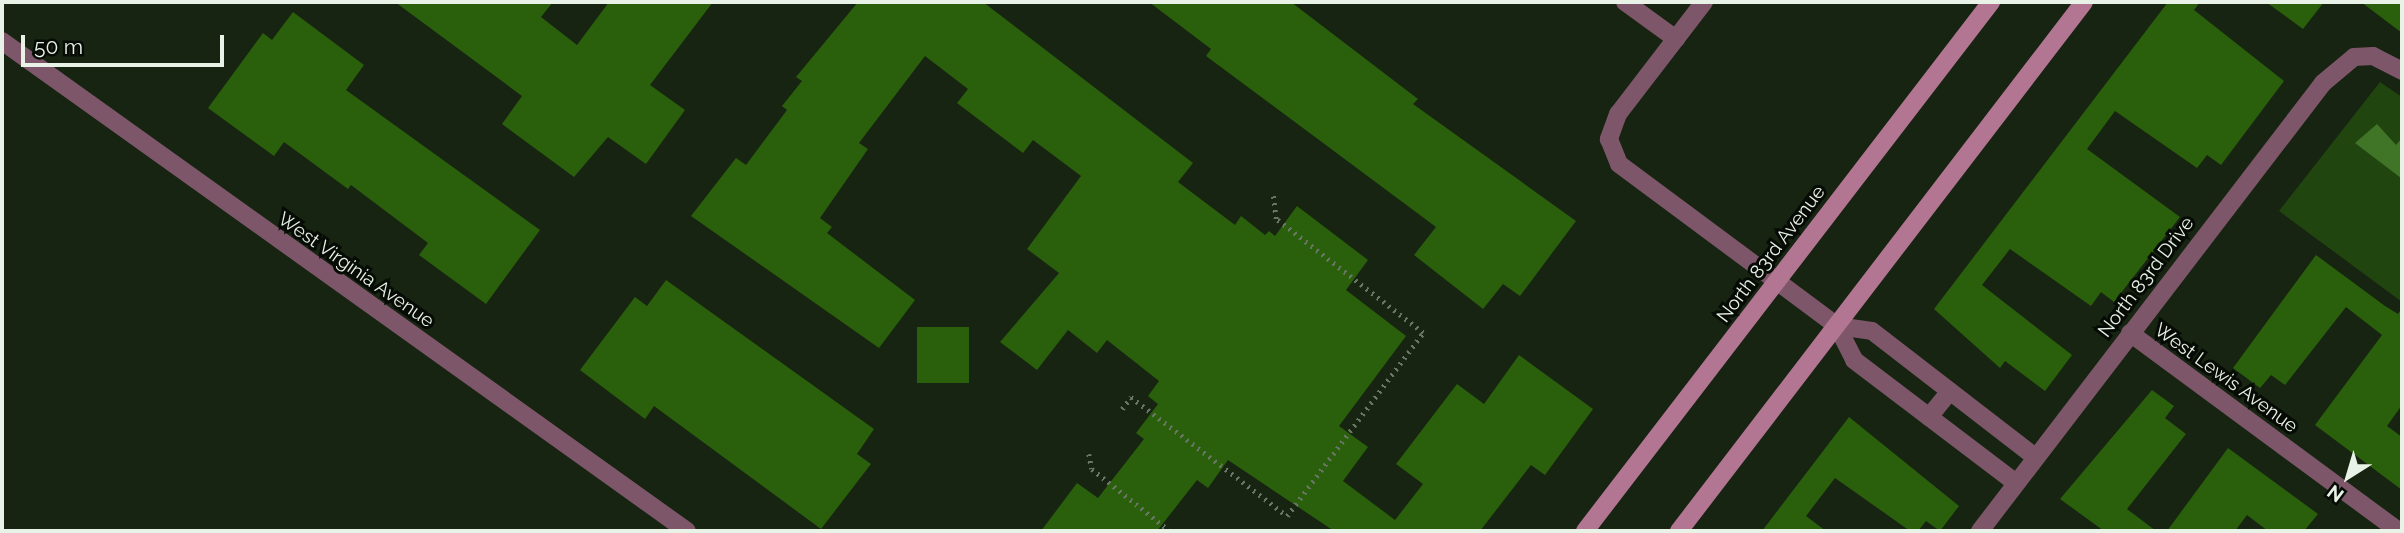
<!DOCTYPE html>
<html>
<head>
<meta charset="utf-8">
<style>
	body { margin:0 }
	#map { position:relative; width:2404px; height:533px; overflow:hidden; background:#172412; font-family:Raleway,sans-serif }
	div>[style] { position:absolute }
	.green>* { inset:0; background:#21450e }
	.water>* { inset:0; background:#407528 }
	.building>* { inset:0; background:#2a5f0b; transform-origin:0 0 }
	.path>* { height:4.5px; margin-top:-2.25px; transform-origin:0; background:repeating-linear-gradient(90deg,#697565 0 2px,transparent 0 7px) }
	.street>* { height:18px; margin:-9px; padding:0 9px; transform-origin:9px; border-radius:9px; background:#7d5769 }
	.secondary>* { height:18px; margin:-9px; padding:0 9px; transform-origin:9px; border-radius:9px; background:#b27693 }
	span { translate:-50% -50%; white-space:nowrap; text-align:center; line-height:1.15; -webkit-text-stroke:6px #060b05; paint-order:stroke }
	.street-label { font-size:19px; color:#e9f2e6 }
	.frame { position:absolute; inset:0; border:4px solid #e9f2e6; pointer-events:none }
	.north { position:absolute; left:2313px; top:442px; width:70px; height:70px; -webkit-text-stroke:5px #060b05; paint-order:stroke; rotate:217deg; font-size:19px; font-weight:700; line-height:28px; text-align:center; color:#e9f2e6 }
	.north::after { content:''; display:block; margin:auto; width:24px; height:32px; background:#e9f2e6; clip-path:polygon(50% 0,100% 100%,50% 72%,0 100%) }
	.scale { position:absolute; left:21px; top:35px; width:203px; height:32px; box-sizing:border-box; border:4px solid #e9f2e6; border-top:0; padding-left:9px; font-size:21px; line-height:24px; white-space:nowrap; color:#e9f2e6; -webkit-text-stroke:5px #060b05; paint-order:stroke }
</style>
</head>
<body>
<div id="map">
	<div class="green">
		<div style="clip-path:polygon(2380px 82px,2402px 97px,2402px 302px,2279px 211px)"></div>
	</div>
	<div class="water">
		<div style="clip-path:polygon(2377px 124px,2396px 145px,2402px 138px,2401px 178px,2355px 143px)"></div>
	</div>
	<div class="building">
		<div style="clip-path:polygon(395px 2px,553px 2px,541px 17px,577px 45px,609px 2px,713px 2px,650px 85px,685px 110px,646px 164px,608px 137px,574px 177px,502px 124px,522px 96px)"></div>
		<div style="clip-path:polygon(858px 2px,983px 2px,1193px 163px,1178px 182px,1235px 225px,1241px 216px,1265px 235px,1269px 231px,1275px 236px,1297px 206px,1368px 260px,1346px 290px,1406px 336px,1339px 426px,1368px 447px,1343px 481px,1395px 520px,1423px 484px,1396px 464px,1457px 384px,1484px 404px,1519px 355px,1593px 409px,1545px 475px,1531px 465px,1480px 531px,1334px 531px,1228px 460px,1208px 488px,1197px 480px,1157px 531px,1041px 531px,1077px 483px,1098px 498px,1144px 439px,1136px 433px,1158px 404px,1148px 396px,1159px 381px,1107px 340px,1097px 353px,1068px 330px,1037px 370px,1000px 342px,1059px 273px,1027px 249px,1081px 176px,1033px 140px,1023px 153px,957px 103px,968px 89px,925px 56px,859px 143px,868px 149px,820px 218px,832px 227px,827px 233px,915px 300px,879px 348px,691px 216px,736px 158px,746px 165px,787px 110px,782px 106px,802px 81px,796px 77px)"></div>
		<div style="clip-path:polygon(1149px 2px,1291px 2px,1418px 99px,1413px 104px,1576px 221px,1520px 296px,1503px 284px,1483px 309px,1414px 255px,1436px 227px,1206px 56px,1211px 49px)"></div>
		<div style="clip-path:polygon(2168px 2px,2200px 2px,2194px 10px,2284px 81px,2221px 165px,2207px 155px,2197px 168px,2115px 111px,2087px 149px,2180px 217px,2114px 302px,2101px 292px,2091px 306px,2010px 249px,1982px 285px,2072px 355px,2045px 391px,2005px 361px,2000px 368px,1934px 309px)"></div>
		<div style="clip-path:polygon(2266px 2px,2324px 2px,2303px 29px)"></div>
		<div style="clip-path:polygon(2361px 2px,2402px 2px,2402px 33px)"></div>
		<div style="clip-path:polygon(293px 12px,364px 65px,346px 90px,540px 230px,486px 304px,419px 255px,428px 243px,351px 185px,348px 189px,284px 142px,274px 156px,208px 108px,263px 33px,272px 40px)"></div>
		<div style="clip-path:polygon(2316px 255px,2385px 306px,2398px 314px,2402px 308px,2402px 405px,2387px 426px,2402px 437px,2402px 490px,2315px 425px,2382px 335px,2346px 307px,2285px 385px,2271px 375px,2260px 388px,2233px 368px)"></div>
		<div style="clip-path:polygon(666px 280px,874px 429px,857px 454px,871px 464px,821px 529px,654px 406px,645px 419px,580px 370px,635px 297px,647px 306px)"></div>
		<div style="left:917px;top:327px;width:52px;height:56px"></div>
		<div style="clip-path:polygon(2152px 390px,2174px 406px,2165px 418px,2186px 434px,2127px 509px,2156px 531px,2104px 531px,2060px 499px)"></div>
		<div style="clip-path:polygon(1849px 417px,1959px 506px,1940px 531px,1926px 521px,1918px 531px,1910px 531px,1835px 478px,1806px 516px,1826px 531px,1762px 531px)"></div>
		<div style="clip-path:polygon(2228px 448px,2318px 514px,2304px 531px,2268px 531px,2247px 515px,2235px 531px,2167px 531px)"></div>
	</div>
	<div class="path">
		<div style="left:1122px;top:409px;width:15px;rotate:-53deg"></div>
		<div style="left:1131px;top:397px;width:196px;rotate:37.3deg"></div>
		<div style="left:1287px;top:516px;width:228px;rotate:-53.4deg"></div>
		<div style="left:1423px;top:333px;width:186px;rotate:-142.2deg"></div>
		<div style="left:1276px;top:219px;width:24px;rotate:-97deg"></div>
		<div style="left:1089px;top:454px;width:15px;rotate:79deg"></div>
		<div style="left:1092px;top:469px;width:100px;rotate:38.5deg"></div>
	</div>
	<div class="street">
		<div style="left:1625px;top:2px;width:63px;rotate:36deg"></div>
		<div style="left:1704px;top:2px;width:141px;rotate:127.5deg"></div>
		<div style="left:1618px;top:114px;width:27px;rotate:110deg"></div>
		<div style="left:1609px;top:139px;width:27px;rotate:68deg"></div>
		<div style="left:1619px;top:164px;width:272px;rotate:36.6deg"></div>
		<div style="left:1837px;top:326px;width:38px;rotate:63deg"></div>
		<div style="left:1854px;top:360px;width:203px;rotate:37.2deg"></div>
		<div style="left:2px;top:41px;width:842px;rotate:35.58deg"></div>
		<div style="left:1837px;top:326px;width:35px;rotate:8deg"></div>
		<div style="left:1872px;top:331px;width:206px;rotate:37.7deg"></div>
		<div style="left:2130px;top:333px;width:334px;rotate:36.4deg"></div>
		<div style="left:1929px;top:417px;width:33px;rotate:-51deg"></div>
		<div style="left:1980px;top:531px;width:564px;rotate:-52.56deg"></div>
		<div style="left:2323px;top:83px;width:40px;rotate:-40deg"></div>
		<div style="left:2354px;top:57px;width:19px;rotate:-3deg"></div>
		<div style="left:2373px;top:56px;width:33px;rotate:27deg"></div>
	</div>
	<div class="secondary">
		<div style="left:1585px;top:531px;width:667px;rotate:-52.49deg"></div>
		<div style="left:1679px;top:531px;width:666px;rotate:-52.56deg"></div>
	</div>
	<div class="street-label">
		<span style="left:1771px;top:254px;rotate:-53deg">North 83rd Avenue</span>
		<span style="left:356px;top:270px;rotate:35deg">West Virginia Avenue</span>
		<span style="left:2146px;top:277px;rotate:-53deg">North 83rd Drive</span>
		<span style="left:2226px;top:378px;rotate:36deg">West Lewis Avenue</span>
	</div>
	<div class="frame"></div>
	<div class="north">N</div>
	<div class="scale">50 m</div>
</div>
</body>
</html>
